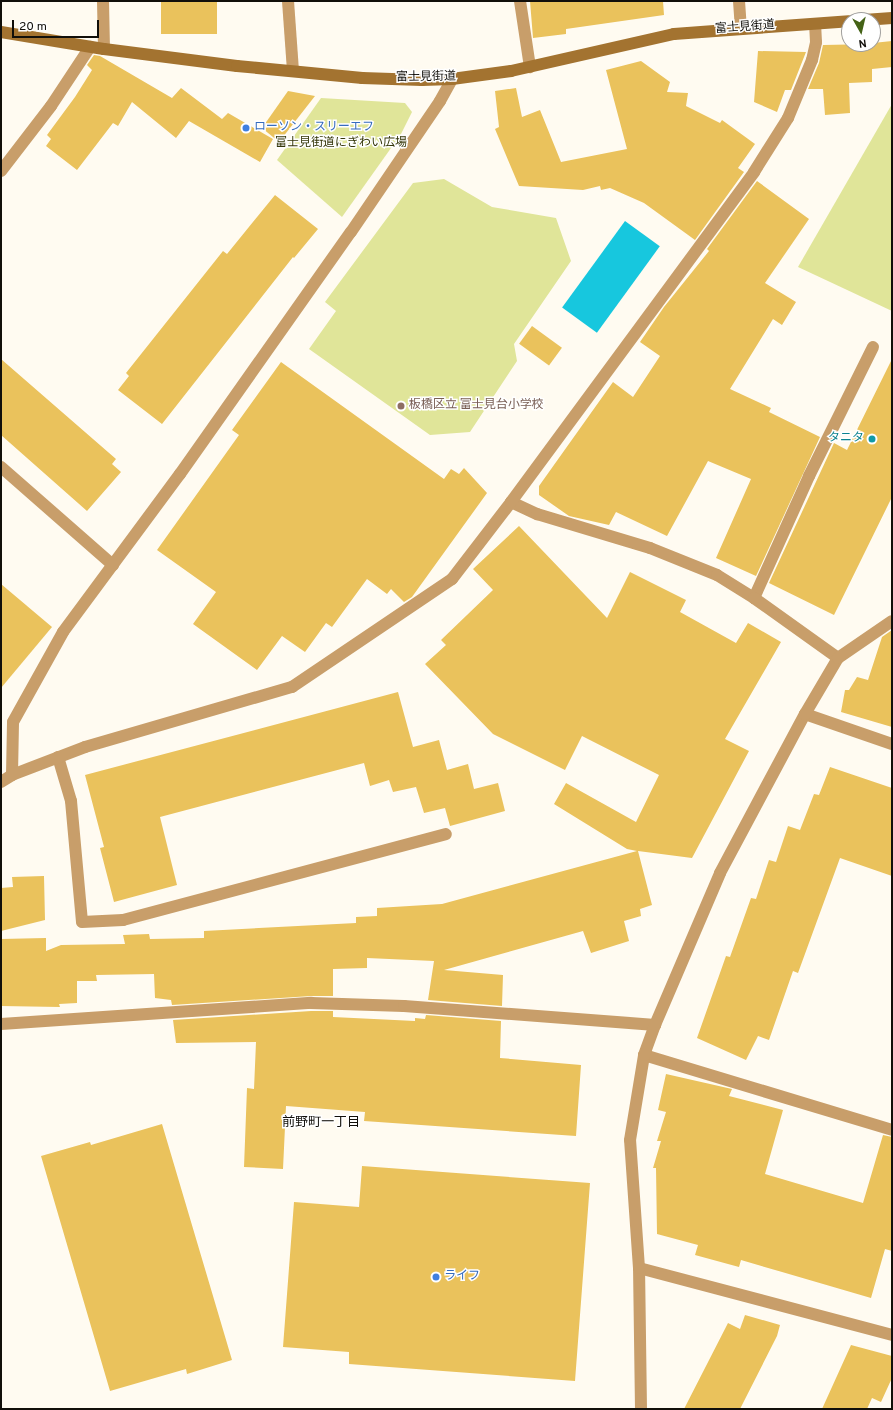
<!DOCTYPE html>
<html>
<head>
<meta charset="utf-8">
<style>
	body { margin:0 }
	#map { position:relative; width:893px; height:1410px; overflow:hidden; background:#fffbf1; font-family:Overpass,"Noto Sans JP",sans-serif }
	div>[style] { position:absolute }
	.green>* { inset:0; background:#e0e599 }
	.water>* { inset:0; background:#17c7de; transform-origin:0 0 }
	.building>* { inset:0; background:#eac25c; transform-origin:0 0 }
	.lane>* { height:12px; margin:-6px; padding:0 6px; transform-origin:6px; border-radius:6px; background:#c89e6a }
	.street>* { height:12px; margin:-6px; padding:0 6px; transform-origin:6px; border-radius:6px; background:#c89e6a }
	.secondary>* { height:12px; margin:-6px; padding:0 6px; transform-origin:6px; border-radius:6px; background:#a37330 }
	.dots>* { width:11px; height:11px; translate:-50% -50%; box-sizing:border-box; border:2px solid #fff; border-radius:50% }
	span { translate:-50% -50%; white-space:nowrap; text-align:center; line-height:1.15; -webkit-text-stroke:3px #fff; paint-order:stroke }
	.street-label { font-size:12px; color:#110f0a }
	.shop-label { font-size:12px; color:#366cbe }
	.left { translate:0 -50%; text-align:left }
	.park-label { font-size:12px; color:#343608 }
	.education-label { font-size:12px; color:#785e54 }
	.culture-label { font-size:12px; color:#0d838f }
	.right { translate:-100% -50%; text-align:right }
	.neighbourhood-label { font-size:13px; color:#110f0a }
	.frame { position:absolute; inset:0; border:2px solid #110f0a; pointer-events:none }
	.north { position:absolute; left:841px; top:12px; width:40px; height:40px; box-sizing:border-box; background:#fff; border:1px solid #a09f9d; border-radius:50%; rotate:172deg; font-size:11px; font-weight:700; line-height:16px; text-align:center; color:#110f0a }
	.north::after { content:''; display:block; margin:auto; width:14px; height:18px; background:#446216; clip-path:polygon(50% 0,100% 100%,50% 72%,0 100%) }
	.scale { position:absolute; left:12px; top:20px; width:87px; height:18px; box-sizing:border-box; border:2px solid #110f0a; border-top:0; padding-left:5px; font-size:12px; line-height:14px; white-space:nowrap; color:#110f0a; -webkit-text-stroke:3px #fff; paint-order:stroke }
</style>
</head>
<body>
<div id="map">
	<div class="green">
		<div style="clip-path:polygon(321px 98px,405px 103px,412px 112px,401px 134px,342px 217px,277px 160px)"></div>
		<div style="clip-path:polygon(892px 104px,892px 311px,798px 267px)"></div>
		<div style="clip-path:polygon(444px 179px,492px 207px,556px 218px,571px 261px,514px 344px,517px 361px,470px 432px,430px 435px,309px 349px,336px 311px,325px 302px,413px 183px)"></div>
	</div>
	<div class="water">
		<div style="left:625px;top:221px;width:43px;height:107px;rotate:36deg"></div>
	</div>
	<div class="building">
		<div style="left:161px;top:1px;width:56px;height:33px"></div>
		<div style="clip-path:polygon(530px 1px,663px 1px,664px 15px,566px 29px,566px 34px,533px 38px)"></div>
		<div style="clip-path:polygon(892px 41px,892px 67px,872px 69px,872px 82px,849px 83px,850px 113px,825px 115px,823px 89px,808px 89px,819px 63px,823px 45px,873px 44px,873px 43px)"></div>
		<div style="clip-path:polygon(758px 51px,806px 52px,791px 90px,785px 90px,777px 112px,754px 102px)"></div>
		<div style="clip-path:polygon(94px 55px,100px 56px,172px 98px,181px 88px,222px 119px,228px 113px,273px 139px,260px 162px,189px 121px,176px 138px,132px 102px,118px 126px,113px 123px,77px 170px,46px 146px,51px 139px,47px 135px,75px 97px,92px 70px,87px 65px)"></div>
		<div style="clip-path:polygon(641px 61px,670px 82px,667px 92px,688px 93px,686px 106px,720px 123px,722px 120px,755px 144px,738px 168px,744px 172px,695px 240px,644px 203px,610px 188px,601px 190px,600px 186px,583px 190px,519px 186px,495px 129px,499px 127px,495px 91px,516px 88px,522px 117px,540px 110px,561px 162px,627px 149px,606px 70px)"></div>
		<div style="clip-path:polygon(288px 91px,315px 96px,279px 142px,262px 128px)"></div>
		<div style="clip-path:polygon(757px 181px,809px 219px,765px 283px,796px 302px,782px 325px,773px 319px,730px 389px,771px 408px,769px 412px,820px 437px,756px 576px,716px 558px,751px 479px,708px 461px,667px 536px,616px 512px,609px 525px,569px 516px,539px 495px,539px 486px,613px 382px,633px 397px,660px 356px,640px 342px,664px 307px,709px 251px,707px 249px)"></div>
		<div style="clip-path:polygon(275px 195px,318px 229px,294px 258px,293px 257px,162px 424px,118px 390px,129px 376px,126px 373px,223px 251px,227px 254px)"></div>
		<div style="left:532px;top:326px;width:37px;height:22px;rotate:36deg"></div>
		<div style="clip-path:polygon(1px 359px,116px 459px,112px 464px,121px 472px,87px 511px,1px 435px)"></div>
		<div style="clip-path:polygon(892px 359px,892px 497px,834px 615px,769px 583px,834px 443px,847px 450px)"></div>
		<div style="clip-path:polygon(281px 362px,444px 479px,451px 469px,459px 474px,464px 468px,487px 493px,412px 597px,404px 602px,391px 589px,387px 594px,367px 579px,332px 627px,326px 623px,305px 652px,282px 636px,257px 670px,193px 624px,216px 592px,157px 550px,239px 435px,232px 430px)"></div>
		<div style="clip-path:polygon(519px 526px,607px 618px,630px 572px,686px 600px,680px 612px,736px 643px,748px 623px,781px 642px,725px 739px,749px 751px,692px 858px,638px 851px,652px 905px,640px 909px,641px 916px,624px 921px,629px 941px,591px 953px,583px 931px,444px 970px,503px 975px,502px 1006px,428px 1000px,434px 961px,367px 958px,367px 968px,333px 969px,333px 996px,311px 996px,172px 1005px,171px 1000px,155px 998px,154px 974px,96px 975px,97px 981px,77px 981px,77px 1003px,59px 1004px,60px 1007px,1px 1006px,1px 939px,46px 938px,46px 951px,61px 945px,125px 944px,123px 935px,149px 934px,150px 939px,204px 938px,204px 931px,356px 923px,356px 917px,377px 916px,377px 908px,442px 904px,637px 851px,627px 849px,554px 804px,566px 783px,636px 822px,659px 775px,582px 736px,565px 770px,493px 734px,425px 664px,446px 645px,441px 640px,493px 590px,473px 569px)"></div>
		<div style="clip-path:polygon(1px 584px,52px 627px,1px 688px)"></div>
		<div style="clip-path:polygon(892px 630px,892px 727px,841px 712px,845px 690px,849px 690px,857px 677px,868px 680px,882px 637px)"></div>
		<div style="clip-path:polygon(398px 692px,413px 747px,439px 740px,447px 770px,468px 764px,474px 789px,498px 783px,505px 811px,450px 826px,445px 808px,424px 813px,416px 787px,393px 792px,389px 780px,370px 786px,364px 763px,160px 817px,177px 885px,114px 902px,100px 848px,104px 847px,85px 775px)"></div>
		<div style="clip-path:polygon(830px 767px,892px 788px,892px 876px,840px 858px,798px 973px,793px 971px,769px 1040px,758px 1036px,746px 1060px,697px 1038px,726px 956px,730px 957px,751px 898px,756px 899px,769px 860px,776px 862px,788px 826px,800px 830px,814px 794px,819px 795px)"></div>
		<div style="clip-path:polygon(44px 876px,45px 920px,1px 931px,1px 888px,13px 887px,12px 877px)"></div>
		<div style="clip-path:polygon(311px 1011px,333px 1011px,333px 1017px,415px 1021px,415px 1018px,425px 1019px,426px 1015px,501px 1021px,500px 1058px,581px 1065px,576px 1136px,364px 1121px,365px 1112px,286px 1106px,283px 1169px,244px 1167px,247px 1088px,254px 1089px,256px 1042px,176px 1043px,173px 1020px)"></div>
		<div style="clip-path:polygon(666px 1074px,732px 1089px,729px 1096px,783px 1110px,765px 1174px,863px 1203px,883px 1135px,892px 1137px,892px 1251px,885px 1249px,871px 1298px,741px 1260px,739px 1267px,695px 1255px,698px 1245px,657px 1234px,656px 1168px,653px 1168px,661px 1141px,657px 1141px,666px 1112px,658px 1110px)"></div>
		<div style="clip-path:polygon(162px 1124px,232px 1360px,187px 1374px,186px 1369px,110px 1391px,41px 1156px,90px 1142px,91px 1145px)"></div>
		<div style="clip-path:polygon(362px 1166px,590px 1183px,575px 1381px,349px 1364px,349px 1352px,283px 1347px,294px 1202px,359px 1207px)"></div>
		<div style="clip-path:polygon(745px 1315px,780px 1325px,777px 1336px,740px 1409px,684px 1409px,728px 1323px,740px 1329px)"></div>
		<div style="clip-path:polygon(851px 1345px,892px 1356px,892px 1378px,881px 1402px,872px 1398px,867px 1409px,822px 1409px)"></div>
	</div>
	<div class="lane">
		<div style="left:520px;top:1px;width:67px;rotate:81.4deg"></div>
		<div style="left:1px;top:467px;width:149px;rotate:41.2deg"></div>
		<div style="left:754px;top:598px;width:134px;rotate:-65.7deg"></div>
		<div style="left:809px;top:476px;width:144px;rotate:-63.6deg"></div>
		<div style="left:58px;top:757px;width:46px;rotate:73.5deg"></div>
		<div style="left:71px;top:801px;width:121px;rotate:84.8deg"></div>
		<div style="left:82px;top:922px;width:41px;rotate:-2.8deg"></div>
		<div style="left:123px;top:920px;width:334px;rotate:-14.9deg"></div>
	</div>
	<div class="street">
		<div style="left:103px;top:1px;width:48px;rotate:88.8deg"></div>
		<div style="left:288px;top:1px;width:70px;rotate:85.9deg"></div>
		<div style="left:739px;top:1px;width:27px;rotate:86deg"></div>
		<div style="left:1px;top:171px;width:82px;rotate:-52.4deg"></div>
		<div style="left:51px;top:106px;width:71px;rotate:-56.5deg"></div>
		<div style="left:511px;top:502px;width:29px;rotate:25deg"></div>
		<div style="left:537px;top:514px;width:118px;rotate:16.7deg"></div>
		<div style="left:650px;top:548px;width:72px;rotate:21.9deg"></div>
		<div style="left:717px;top:575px;width:44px;rotate:31.9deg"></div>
		<div style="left:754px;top:598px;width:103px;rotate:35.5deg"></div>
		<div style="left:805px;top:714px;width:92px;rotate:19deg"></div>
		<div style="left:12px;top:775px;width:53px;rotate:-88.9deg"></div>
		<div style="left:13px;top:722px;width:103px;rotate:-60.9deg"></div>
		<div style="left:63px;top:632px;width:197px;rotate:-53.5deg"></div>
		<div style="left:180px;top:474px;width:296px;rotate:-54.8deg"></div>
		<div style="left:351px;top:232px;width:158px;rotate:-55.8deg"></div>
		<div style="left:440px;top:101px;width:25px;rotate:-61deg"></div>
		<div style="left:1px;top:782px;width:13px;rotate:-32deg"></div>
		<div style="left:12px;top:775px;width:78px;rotate:-21deg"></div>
		<div style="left:85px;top:747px;width:216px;rotate:-16.2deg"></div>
		<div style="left:292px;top:687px;width:193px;rotate:-34deg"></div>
		<div style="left:452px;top:579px;width:97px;rotate:-52.5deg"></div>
		<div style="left:511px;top:502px;width:410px;rotate:-53.6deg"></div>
		<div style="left:754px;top:172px;width:64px;rotate:-57.8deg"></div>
		<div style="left:788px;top:118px;width:63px;rotate:-67.5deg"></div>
		<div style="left:812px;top:60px;width:18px;rotate:-77deg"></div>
		<div style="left:816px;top:42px;width:18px;rotate:-93deg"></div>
		<div style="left:1px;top:1024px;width:311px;rotate:-3.9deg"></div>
		<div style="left:311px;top:1003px;width:93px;rotate:1.8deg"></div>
		<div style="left:404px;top:1006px;width:252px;rotate:4.3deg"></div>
		<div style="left:644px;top:1055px;width:259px;rotate:16.8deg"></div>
		<div style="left:639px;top:1268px;width:262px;rotate:14.8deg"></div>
		<div style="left:641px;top:1409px;width:141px;rotate:-90.8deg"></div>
		<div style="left:639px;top:1268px;width:128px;rotate:-94deg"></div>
		<div style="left:630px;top:1140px;width:86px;rotate:-80.6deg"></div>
		<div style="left:644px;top:1055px;width:32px;rotate:-70deg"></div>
		<div style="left:655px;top:1025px;width:165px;rotate:-66.8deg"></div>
		<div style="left:720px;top:873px;width:180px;rotate:-61.9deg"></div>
		<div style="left:805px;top:714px;width:65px;rotate:-59.5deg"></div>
		<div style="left:838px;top:658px;width:65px;rotate:-34.4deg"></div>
	</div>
	<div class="secondary">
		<div style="left:864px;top:20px;width:28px;rotate:-4deg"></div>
		<div style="left:1px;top:32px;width:104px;rotate:9.4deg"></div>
		<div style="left:104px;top:49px;width:134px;rotate:7.3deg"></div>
		<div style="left:237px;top:66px;width:126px;rotate:5.5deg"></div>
		<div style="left:362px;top:78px;width:60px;rotate:1.9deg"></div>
		<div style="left:422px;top:80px;width:30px;rotate:-2deg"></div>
		<div style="left:452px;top:79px;width:60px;rotate:-7.7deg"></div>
		<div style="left:511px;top:71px;width:167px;rotate:-12.8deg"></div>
		<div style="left:674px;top:34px;width:175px;rotate:-4.2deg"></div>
	</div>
	<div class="dots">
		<div style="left:246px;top:128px;background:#3f7fe0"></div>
		<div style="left:401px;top:406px;background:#8d6e63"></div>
		<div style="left:872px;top:439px;background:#0f9aa8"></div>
		<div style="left:436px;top:1277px;background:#3f7fe0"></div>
	</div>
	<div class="street-label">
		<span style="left:745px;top:28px;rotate:-4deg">富士見街道</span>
		<span style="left:426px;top:78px;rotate:-1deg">富士見街道</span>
	</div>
	<div class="shop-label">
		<span class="left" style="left:254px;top:128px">ローソン・スリーエフ</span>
		<span class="left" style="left:444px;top:1277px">ライフ</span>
	</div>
	<div class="park-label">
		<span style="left:341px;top:144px">富士見街道にぎわい広場</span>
	</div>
	<div class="education-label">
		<span class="left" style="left:409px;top:406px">板橋区立 富士見台小学校</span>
	</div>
	<div class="culture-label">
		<span class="right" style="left:864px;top:439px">タニタ</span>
	</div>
	<div class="neighbourhood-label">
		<span style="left:321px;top:1123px">前野町一丁目</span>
	</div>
	<div class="frame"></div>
	<div class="north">N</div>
	<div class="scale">20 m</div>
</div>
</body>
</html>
